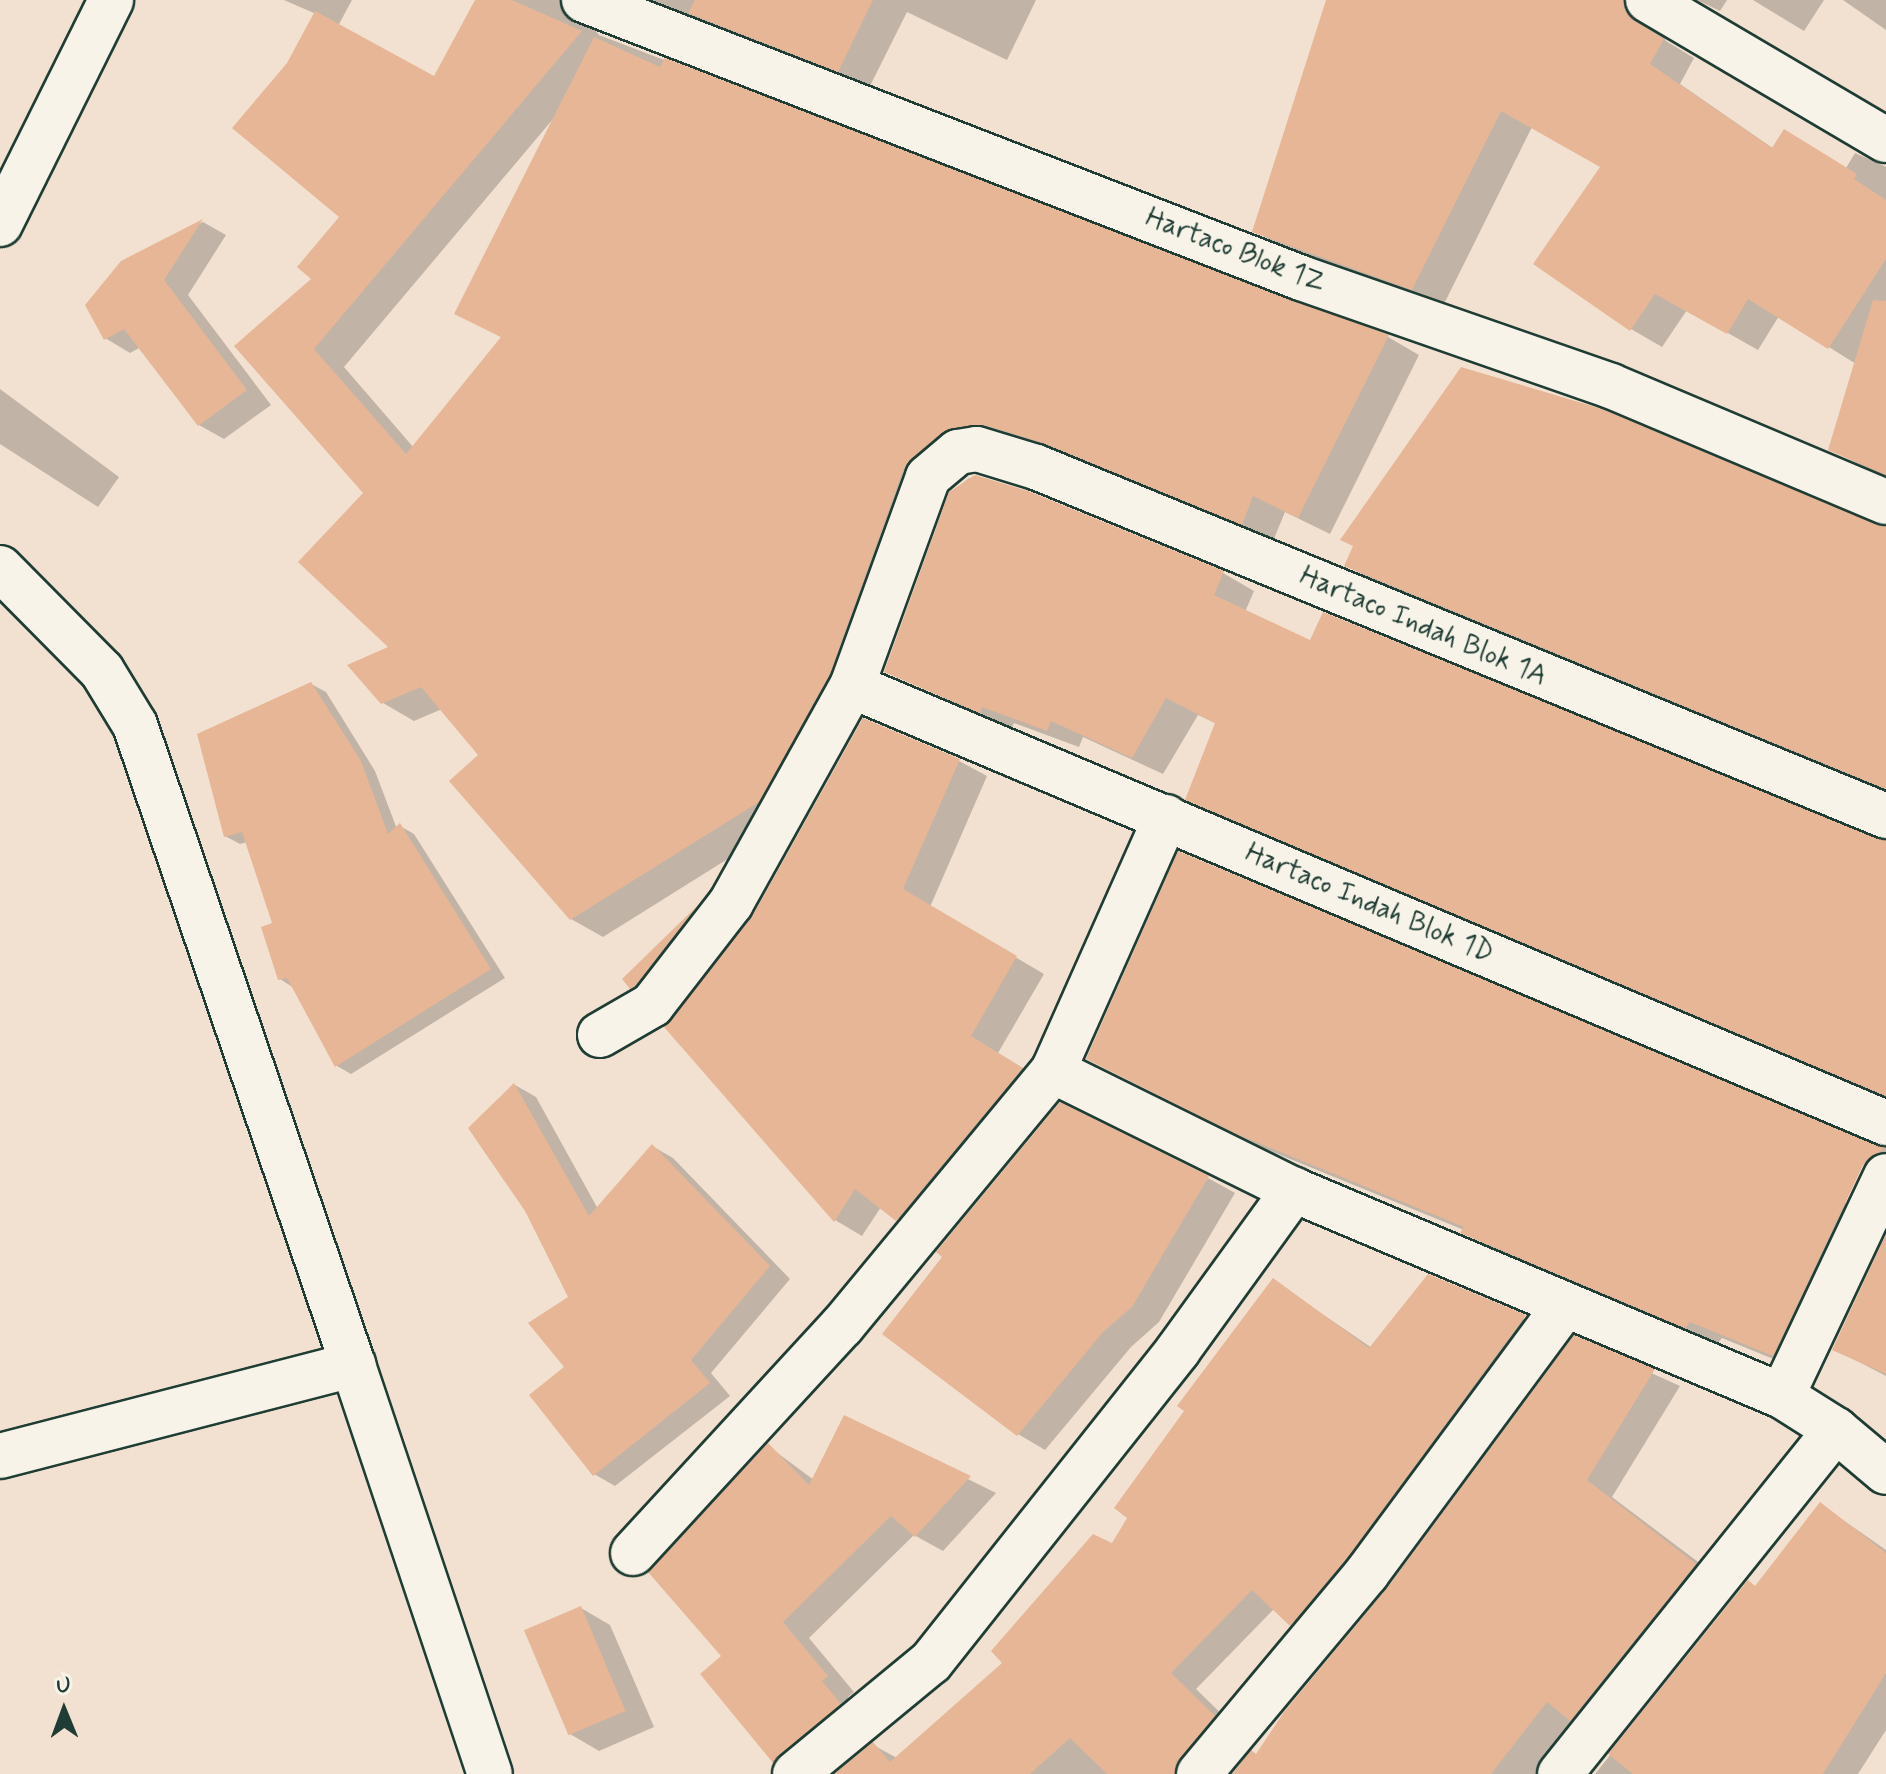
<!DOCTYPE html>
<html>
<head>
<meta charset="utf-8">
<style>
	body { margin:0 }
	#map { position:relative; width:1886px; height:1774px; overflow:hidden; background:#f2e1d0; font-family:Mynerve,sans-serif }
	div>[style] { position:absolute }
	.shadow>* { inset:0; background:#0003 }
	.building>* { inset:0; background:#e6b697; transform-origin:0 0 }
	.roads { filter:drop-shadow(2px 0 #1f3d34) drop-shadow(-2px 0 #1f3d34) drop-shadow(0 2px #1f3d34) drop-shadow(0 -2px #1f3d34) }
	.street>* { height:44px; margin:-22px; padding:0 22px; transform-origin:22px; border-radius:22px; background:#f7f3e8 }
	span { translate:-50% -50%; white-space:nowrap; text-align:center; line-height:1.15; -webkit-text-stroke:6px #f7f3e8; paint-order:stroke }
	.street-label { font-size:28px; color:#1f3d34 }
	.north { position:absolute; left:24px; top:1670px; width:80px; height:80px; -webkit-text-stroke:6px #f7f3e8; paint-order:stroke; rotate:359deg; font-size:22px; font-weight:700; line-height:32px; text-align:center; color:#1f3d34 }
	.north::after { content:''; display:block; margin:auto; width:28px; height:36px; background:#1f3d34; clip-path:polygon(50% 0,100% 100%,50% 72%,0 100%) }
</style>
</head>
<body>
<div id="map">
	<div class="shadow">
		<div style="clip-path:polygon(evenodd,284px 0,352px 0,338px 26px,434px 79px,477px 0,598px 0,590px 24px,599px 35px,1388px 337px,1419px 355px,1330px 534px,1285px 512px,1273px 541px,1016px 442px,935px 486px,790px 820px,603px 937px,571px 919px,481px 756px,442px 709px,414px 721px,383px 703px,391px 647px,365px 493px,237px 346px,315px 278px,342px 217px,288px 64px,316px 14px,284px 0,553px 119px,457px 313px,503px 338px,414px 448px,344px 367px,553px 119px)"></div>
		<div style="clip-path:polygon(643px 0,1036px 0,1007px 60px,907px 12px,869px 88px)"></div>
		<div style="clip-path:polygon(1328px 0,1665px 0,1653px 20px,1666px 41px,1694px 58px,1680px 84px,1774px 149px,1846px 168px,1855px 153px,1886px 167px,1886px 478px,1830px 449px,1856px 364px,1779px 316px,1758px 350px,1687px 310px,1662px 347px,1631px 329px,1603px 167px,1532px 127px,1443px 306px,1286px 249px,1255px 231px)"></div>
		<div style="clip-path:polygon(1697px 0,1727px 0,1720px 11px)"></div>
		<div style="clip-path:polygon(1753px 0,1824px 0,1804px 31px)"></div>
		<div style="clip-path:polygon(1843px 0,1886px 0,1886px 30px)"></div>
		<div style="clip-path:polygon(203px 222px,226px 235px,188px 295px,271px 405px,224px 439px,199px 425px,141px 347px,130px 353px,105px 338px,122px 263px)"></div>
		<div style="clip-path:polygon(0 389px,119px 477px,98px 507px,0 444px)"></div>
		<div style="clip-path:polygon(969px 478px,1027px 492px,1223px 573px,1254px 591px,1245px 612px,1311px 642px,1886px 842px,1886px 1099px,1218px 816px,1187px 799px,1217px 724px,1198px 715px,1163px 774px,1083px 737px,1079px 747px,1014px 723px,1011px 729px,886px 671px,951px 493px)"></div>
		<div style="clip-path:polygon(1886px 526px,1886px 792px,1377px 583px,1346px 565px)"></div>
		<div style="clip-path:polygon(311px 684px,326px 692px,375px 771px,397px 829px,400px 826px,414px 834px,505px 978px,351px 1074px,337px 1066px,294px 988px,280px 979px,275px 925px,247px 842px,240px 844px,225px 836px)"></div>
		<div style="clip-path:polygon(959px 761px,987px 776px,930px 907px,1044px 974px,998px 1053px,1050px 1085px,925px 1236px,881px 1207px,862px 1236px,835px 1220px,677px 1014px,624px 979px,697px 908px,741px 933px)"></div>
		<div style="clip-path:polygon(1088px 1058px,1886px 1147px,1886px 1163px,1818px 1142px,1802px 1180px,1877px 1220px,1805px 1372px,1722px 1338px,1717px 1344px,1493px 1250px,1464px 1230px,1268px 1150px)"></div>
		<div style="clip-path:polygon(515px 1085px,536px 1097px,598px 1209px,652px 1146px,673px 1158px,790px 1279px,711px 1373px,730px 1396px,615px 1486px,594px 1474px,567px 1367px,571px 1297px)"></div>
		<div style="clip-path:polygon(1208px 1178px,1235px 1193px,1159px 1322px,1131px 1347px,1045px 1450px,1018px 1434px)"></div>
		<div style="clip-path:polygon(1886px 1239px,1886px 1376px,1834px 1349px)"></div>
		<div style="clip-path:polygon(1428px 1276px,1551px 1332px,1317px 1640px,1274px 1609px,1196px 1689px,1240px 1732px,1205px 1774px,835px 1774px,873px 1745px,897px 1758px,1005px 1663px,1113px 1546px,1187px 1411px,1274px 1281px,1372px 1348px)"></div>
		<div style="clip-path:polygon(1574px 1338px,1680px 1386px,1612px 1497px,1722px 1580px,1567px 1774px,1232px 1774px,1257px 1756px,1389px 1589px)"></div>
		<div style="clip-path:polygon(845px 1418px,996px 1493px,943px 1551px,914px 1535px,809px 1638px,854px 1692px,848px 1697px,867px 1720px,795px 1774px,774px 1762px,724px 1657px,768px 1446px,814px 1480px)"></div>
		<div style="clip-path:polygon(1820px 1504px,1886px 1550px,1886px 1730px,1858px 1774px,1595px 1774px,1748px 1583px,1756px 1587px)"></div>
		<div style="clip-path:polygon(581px 1608px,610px 1625px,654px 1727px,599px 1751px,570px 1734px)"></div>
	</div>
	<div class="building">
		<div style="clip-path:polygon(475px 0,512px 0,582px 31px,314px 349px,406px 454px,501px 337px,454px 314px,594px 37px,660px 67px,665px 58px,1389px 335px,1298px 518px,1253px 496px,1242px 525px,1043px 443px,984px 425px,942px 433px,904px 468px,829px 676px,759px 802px,570px 920px,449px 781px,478px 755px,421px 687px,381px 704px,347px 665px,388px 647px,298px 562px,363px 493px,234px 346px,311px 279px,297px 267px,339px 217px,232px 128px,287px 63px,315px 11px,434px 76px)"></div>
		<div style="clip-path:polygon(695px 0,873px 0,838px 72px,688px 13px)"></div>
		<div style="clip-path:polygon(1326px 0,1623px 0,1635px 21px,1664px 39px,1650px 64px,1772px 148px,1784px 129px,1857px 174px,1854px 179px,1886px 200px,1886px 259px,1828px 349px,1748px 299px,1727px 334px,1655px 294px,1630px 331px,1533px 264px,1600px 167px,1501px 111px,1412px 290px,1252px 232px)"></div>
		<div style="clip-path:polygon(203px 219px,164px 280px,247px 390px,198px 426px,124px 329px,104px 340px,85px 305px,121px 261px)"></div>
		<div style="clip-path:polygon(1873px 300px,1886px 301px,1886px 475px,1828px 450px)"></div>
		<div style="clip-path:polygon(1461px 367px,1602px 409px,1886px 526px,1886px 789px,1344px 566px,1353px 546px,1340px 540px)"></div>
		<div style="clip-path:polygon(975px 475px,1028px 491px,1224px 571px,1214px 595px,1310px 640px,1323px 612px,1886px 840px,1886px 1096px,1185px 800px,1215px 723px,1166px 698px,1132px 758px,1051px 721px,1047px 731px,982px 707px,980px 713px,884px 672px,949px 492px)"></div>
		<div style="clip-path:polygon(311px 682px,361px 761px,388px 834px,400px 823px,491px 969px,335px 1067px,287px 978px,278px 980px,261px 927px,272px 923px,242px 832px,224px 837px,197px 734px)"></div>
		<div style="clip-path:polygon(863px 718px,960px 759px,903px 889px,1017px 956px,971px 1036px,1023px 1068px,896px 1221px,855px 1189px,834px 1222px,664px 1027px,753px 915px)"></div>
		<div style="clip-path:polygon(1178px 851px,1886px 1147px,1863px 1165px,1773px 1356px,1690px 1322px,1685px 1328px,1460px 1233px,1464px 1227px,1234px 1133px,1086px 1059px)"></div>
		<div style="clip-path:polygon(697px 906px,635px 986px,630px 989px,622px 979px)"></div>
		<div style="clip-path:polygon(514px 1083px,589px 1216px,652px 1144px,770px 1266px,691px 1360px,710px 1383px,593px 1476px,529px 1395px,564px 1367px,528px 1323px,568px 1297px,525px 1211px,468px 1128px)"></div>
		<div style="clip-path:polygon(1060px 1102px,1209px 1176px,1132px 1307px,1103px 1332px,1017px 1436px,882px 1334px,942px 1257px,936px 1252px)"></div>
		<div style="clip-path:polygon(1886px 1234px,1886px 1374px,1832px 1350px)"></div>
		<div style="clip-path:polygon(1428px 1274px,1526px 1315px,1347px 1558px,1290px 1626px,1252px 1590px,1171px 1673px,1215px 1716px,1180px 1758px,1175px 1774px,1107px 1774px,1070px 1738px,1030px 1774px,834px 1774px,873px 1742px,890px 1762px,1002px 1663px,991px 1651px,1093px 1534px,1112px 1543px,1127px 1518px,1114px 1508px,1184px 1411px,1177px 1406px,1273px 1278px,1369px 1348px)"></div>
		<div style="clip-path:polygon(1574px 1335px,1655px 1369px,1587px 1480px,1696px 1564px,1570px 1721px,1547px 1702px,1491px 1774px,1232px 1774px,1251px 1750px,1256px 1754px,1284px 1712px,1387px 1588px)"></div>
		<div style="clip-path:polygon(844px 1415px,971px 1476px,915px 1537px,891px 1516px,783px 1622px,828px 1676px,822px 1681px,841px 1704px,773px 1763px,700px 1674px,721px 1656px,648px 1572px,768px 1443px,809px 1485px)"></div>
		<div style="clip-path:polygon(1820px 1502px,1886px 1553px,1886px 1673px,1823px 1774px,1633px 1774px,1608px 1754px,1748px 1580px,1755px 1586px)"></div>
		<div style="left:581px;top:1606px;width:114px;height:62px;rotate:67deg"></div>
	</div>
	<div class="roads">
		<div class="street">
			<div style="left:584px;top:0;width:769px;rotate:21.19deg"></div>
			<div style="left:1301px;top:278px;width:328px;rotate:19.2deg"></div>
			<div style="left:1611px;top:386px;width:298px;rotate:22.9deg"></div>
			<div style="left:1648px;top:0;width:276px;rotate:30.5deg"></div>
			<div style="left:0;top:224px;width:250px;rotate:-63.6deg"></div>
			<div style="left:0;top:568px;width:145px;rotate:45.3deg"></div>
			<div style="left:102px;top:671px;width:63px;rotate:58.6deg"></div>
			<div style="left:135px;top:725px;width:676px;rotate:71.19deg"></div>
			<div style="left:852px;top:686px;width:1123px;rotate:22.91deg"></div>
			<div style="left:600px;top:1035px;width:60px;rotate:-30deg"></div>
			<div style="left:652px;top:1005px;width:129px;rotate:-52.2deg"></div>
			<div style="left:731px;top:903px;width:248px;rotate:-60.9deg"></div>
			<div style="left:852px;top:686px;width:222px;rotate:-70deg"></div>
			<div style="left:928px;top:477px;width:39px;rotate:-40deg"></div>
			<div style="left:958px;top:452px;width:19px;rotate:-9deg"></div>
			<div style="left:977px;top:449px;width:62px;rotate:17deg"></div>
			<div style="left:1036px;top:467px;width:919px;rotate:22.32deg"></div>
			<div style="left:1053px;top:1071px;width:269px;rotate:26.3deg"></div>
			<div style="left:1294px;top:1190px;width:530px;rotate:22.89deg"></div>
			<div style="left:1782px;top:1396px;width:64px;rotate:32.2deg"></div>
			<div style="left:1836px;top:1430px;width:65px;rotate:40deg"></div>
			<div style="left:1782px;top:1396px;width:243px;rotate:-64.7deg"></div>
			<div style="left:0;top:1456px;width:365px;rotate:-14.5deg"></div>
			<div style="left:353px;top:1365px;width:431px;rotate:71.5deg"></div>
			<div style="left:633px;top:1553px;width:309px;rotate:-47.4deg"></div>
			<div style="left:842px;top:1326px;width:331px;rotate:-50.4deg"></div>
			<div style="left:1053px;top:1071px;width:278px;rotate:-66deg"></div>
			<div style="left:795px;top:1774px;width:176px;rotate:-39.5deg"></div>
			<div style="left:931px;top:1662px;width:398px;rotate:-51.6deg"></div>
			<div style="left:1178px;top:1350px;width:198px;rotate:-54.1deg"></div>
			<div style="left:1199px;top:1774px;width:262px;rotate:-50.1deg"></div>
			<div style="left:1367px;top:1573px;width:333px;rotate:-53.5deg"></div>
			<div style="left:1560px;top:1774px;width:441px;rotate:-51.3deg"></div>
		</div>
	</div>
	<div class="street-label">
		<span style="left:1235px;top:251px;rotate:21deg">Hartaco Blok 1Z</span>
		<span style="left:1423px;top:627px;rotate:23deg">Hartaco Indah Blok 1A</span>
		<span style="left:1369px;top:904px;rotate:23deg">Hartaco Indah Blok 1D</span>
	</div>
	<div class="north">U</div>
</div>
</body>
</html>
